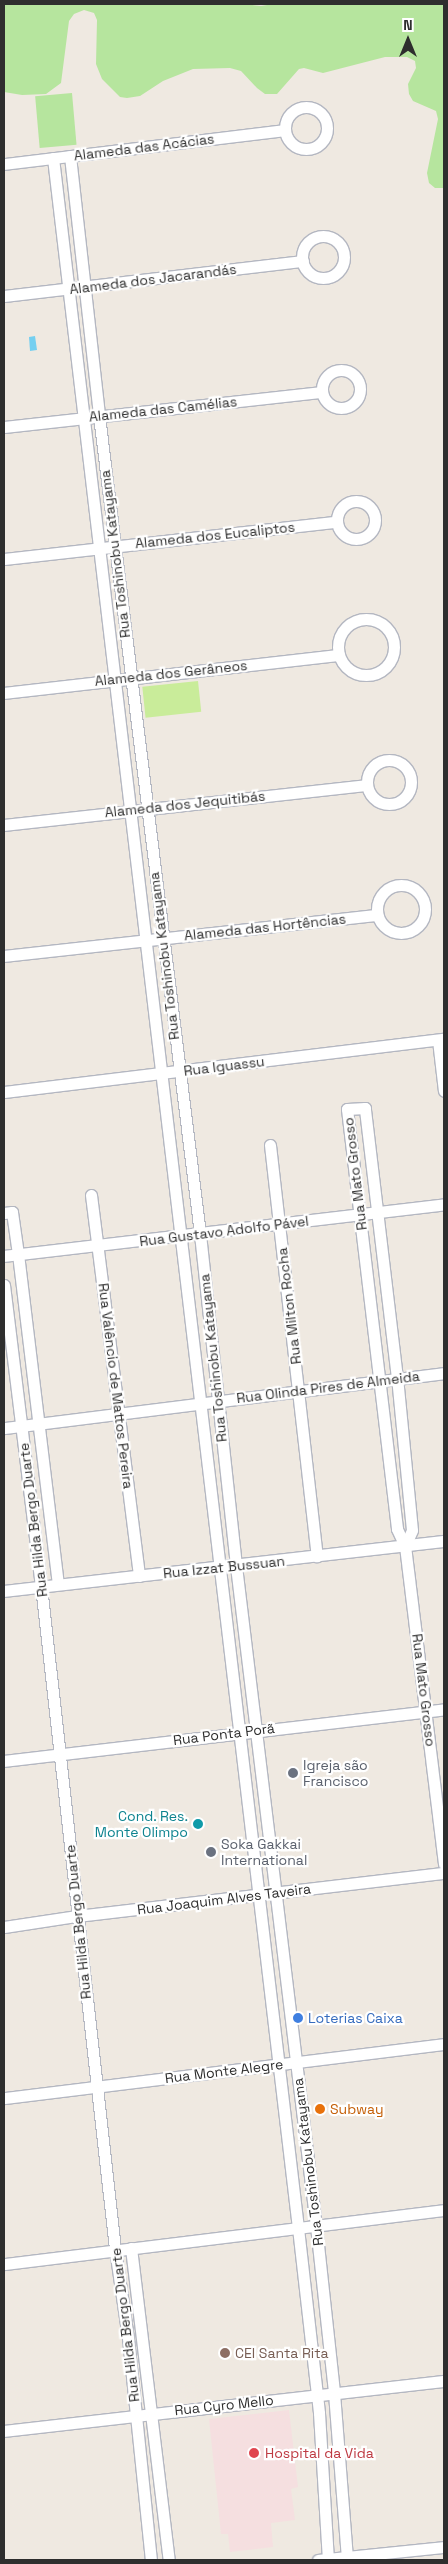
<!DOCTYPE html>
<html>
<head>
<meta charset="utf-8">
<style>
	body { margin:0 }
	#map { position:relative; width:448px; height:2564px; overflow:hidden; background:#efe9e1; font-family:"Space Grotesk",sans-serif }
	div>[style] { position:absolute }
	.medical>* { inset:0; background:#f5dfe0 }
	.green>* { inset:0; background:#b6e59e; transform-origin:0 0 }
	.pitch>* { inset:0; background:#c9ec9a; transform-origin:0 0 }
	.water>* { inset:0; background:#75cff0 }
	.roads { filter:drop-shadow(1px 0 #b4b7c1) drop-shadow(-1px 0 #b4b7c1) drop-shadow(0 1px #b4b7c1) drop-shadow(0 -1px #b4b7c1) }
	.minor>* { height:11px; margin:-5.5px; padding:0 5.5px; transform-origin:5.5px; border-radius:5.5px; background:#fff }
	.minor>.ring { margin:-5.5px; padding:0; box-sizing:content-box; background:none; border:11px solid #fff; border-radius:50% }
	.dots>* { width:14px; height:14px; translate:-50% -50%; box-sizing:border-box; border:2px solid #fff; border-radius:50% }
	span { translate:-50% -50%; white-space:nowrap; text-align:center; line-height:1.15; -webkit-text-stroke:4.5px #fff; paint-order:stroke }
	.street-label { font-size:14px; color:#2e2e2e }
	.worship-label { font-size:14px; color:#5b616d }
	.left { translate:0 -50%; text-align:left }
	.culture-label { font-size:14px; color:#0d838f }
	.right { translate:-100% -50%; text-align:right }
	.shop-label { font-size:14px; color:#366cbe }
	.food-label { font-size:14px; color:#c56008 }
	.education-label { font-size:14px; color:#785e54 }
	.health-label { font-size:14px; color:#be3a42 }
	.frame { position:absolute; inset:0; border:5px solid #2e2e2e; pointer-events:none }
	.north { position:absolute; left:383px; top:15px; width:50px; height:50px; -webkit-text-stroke:4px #fff; paint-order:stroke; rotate:0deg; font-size:14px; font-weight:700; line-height:20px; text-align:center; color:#2e2e2e }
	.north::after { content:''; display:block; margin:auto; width:18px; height:22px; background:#2e2e2e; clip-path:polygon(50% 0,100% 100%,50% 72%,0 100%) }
</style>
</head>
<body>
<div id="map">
	<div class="medical">
		<div style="clip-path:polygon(289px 2410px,298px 2487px,291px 2489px,295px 2520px,271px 2523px,273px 2547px,230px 2552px,228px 2534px,221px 2534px,209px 2419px)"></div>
	</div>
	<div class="green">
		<div style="clip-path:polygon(4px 4px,245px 4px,261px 6px,273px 4px,444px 4px,444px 188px,435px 188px,429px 183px,427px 173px,438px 119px,436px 111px,413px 101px,409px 94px,408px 84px,416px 68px,415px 61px,407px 57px,385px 57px,323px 73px,304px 68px,299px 69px,277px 94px,265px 94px,257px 88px,241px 71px,230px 68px,193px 69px,163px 81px,140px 96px,127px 98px,120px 97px,102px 79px,96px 64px,97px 20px,94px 13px,84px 10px,74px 14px,69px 21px,61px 83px,46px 94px,22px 95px,4px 92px)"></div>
		<div style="left:72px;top:93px;width:52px;height:37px;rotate:85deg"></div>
	</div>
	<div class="pitch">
		<div style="left:198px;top:681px;width:31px;height:56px;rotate:84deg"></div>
	</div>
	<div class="water">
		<div style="clip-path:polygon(35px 336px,37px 350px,30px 351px,29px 337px)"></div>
	</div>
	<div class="roads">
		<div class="minor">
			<div class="ring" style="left:285px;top:107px;width:31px;height:31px"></div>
			<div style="left:70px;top:156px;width:262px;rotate:83.6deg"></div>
			<div style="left:99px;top:416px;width:824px;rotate:82.96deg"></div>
			<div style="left:200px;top:1234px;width:334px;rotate:83.8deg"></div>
			<div style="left:236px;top:1566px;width:665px;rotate:83.09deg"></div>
			<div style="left:316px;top:2226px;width:168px;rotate:83.8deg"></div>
			<div style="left:334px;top:2393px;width:168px;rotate:85.5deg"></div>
			<div style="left:53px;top:158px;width:2084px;rotate:83.25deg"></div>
			<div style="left:298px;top:2228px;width:186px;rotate:83.5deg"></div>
			<div style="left:319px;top:2413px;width:147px;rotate:86.5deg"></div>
			<div style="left:4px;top:164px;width:282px;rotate:-6.9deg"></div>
			<div class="ring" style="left:302px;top:236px;width:31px;height:31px"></div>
			<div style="left:4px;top:296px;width:301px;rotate:-6.7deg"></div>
			<div class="ring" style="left:322px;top:370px;width:27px;height:27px"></div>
			<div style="left:4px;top:427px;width:320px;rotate:-6.3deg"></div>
			<div class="ring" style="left:337px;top:501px;width:27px;height:27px"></div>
			<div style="left:4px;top:559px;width:334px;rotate:-6.4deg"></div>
			<div class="ring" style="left:338px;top:619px;width:45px;height:45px"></div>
			<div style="left:4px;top:693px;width:337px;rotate:-6.5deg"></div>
			<div class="ring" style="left:367px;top:760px;width:33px;height:33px"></div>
			<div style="left:4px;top:825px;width:365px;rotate:-6.3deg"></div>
			<div class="ring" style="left:377px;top:885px;width:37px;height:37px"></div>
			<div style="left:4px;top:956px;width:375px;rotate:-6.3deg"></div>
			<div style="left:438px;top:1040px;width:51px;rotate:83.3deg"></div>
			<div style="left:4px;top:1092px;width:443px;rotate:-6.9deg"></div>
			<div style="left:270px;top:1145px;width:414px;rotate:83.5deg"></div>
			<div style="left:91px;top:1195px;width:384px;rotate:82.8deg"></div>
			<div style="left:4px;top:1213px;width:8px;rotate:-7deg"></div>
			<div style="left:12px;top:1212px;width:42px;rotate:81.9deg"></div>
			<div style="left:18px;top:1254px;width:332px;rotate:83.1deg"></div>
			<div style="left:4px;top:1256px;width:443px;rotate:-6.7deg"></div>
			<div style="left:4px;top:1285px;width:303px;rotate:83deg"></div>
			<div style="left:41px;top:1586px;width:667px;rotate:83.63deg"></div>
			<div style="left:115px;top:2249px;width:90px;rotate:81.7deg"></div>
			<div style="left:128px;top:2338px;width:223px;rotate:84.1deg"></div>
			<div style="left:4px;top:1428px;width:443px;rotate:-7.1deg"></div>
			<div style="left:405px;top:1546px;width:17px;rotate:-66deg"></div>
			<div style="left:412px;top:1530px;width:153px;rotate:-95.6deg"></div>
			<div style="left:397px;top:1378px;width:272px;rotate:-96.8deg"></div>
			<div style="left:365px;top:1108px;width:18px;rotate:177deg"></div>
			<div style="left:347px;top:1109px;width:423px;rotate:83.2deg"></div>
			<div style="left:397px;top:1529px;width:19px;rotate:65deg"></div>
			<div style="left:405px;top:1546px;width:320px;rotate:83deg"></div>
			<div style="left:4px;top:1591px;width:443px;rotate:-6.5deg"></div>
			<div style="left:4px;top:1761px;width:443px;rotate:-6.7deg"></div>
			<div style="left:4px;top:1927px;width:74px;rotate:-8.6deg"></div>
			<div style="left:77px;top:1916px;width:370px;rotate:-6.7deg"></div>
			<div style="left:4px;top:2098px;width:443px;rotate:-7deg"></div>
			<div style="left:131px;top:2248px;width:314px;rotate:83.1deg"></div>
			<div style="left:4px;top:2264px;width:443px;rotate:-7deg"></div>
			<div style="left:4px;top:2431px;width:443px;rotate:-6.5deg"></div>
			<div style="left:318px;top:2560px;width:127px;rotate:-5.9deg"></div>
		</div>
	</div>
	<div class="dots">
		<div style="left:293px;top:1773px;background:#6b7280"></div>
		<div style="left:198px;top:1824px;background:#0f9aa8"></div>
		<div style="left:211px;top:1852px;background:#6b7280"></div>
		<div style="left:298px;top:2018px;background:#3f7fe0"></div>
		<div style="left:320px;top:2109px;background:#e8710a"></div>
		<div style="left:225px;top:2353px;background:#8d6e63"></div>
		<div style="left:254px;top:2453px;background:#e0444e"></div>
	</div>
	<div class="street-label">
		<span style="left:144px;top:147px;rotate:-7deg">Alameda das Acácias</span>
		<span style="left:153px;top:279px;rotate:-7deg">Alameda dos Jacarandás</span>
		<span style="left:163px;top:409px;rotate:-6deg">Alameda das Camélias</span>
		<span style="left:215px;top:535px;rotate:-6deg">Alameda dos Eucaliptos</span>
		<span style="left:115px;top:554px;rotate:-97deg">Rua Toshinobu Katayama</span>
		<span style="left:171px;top:673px;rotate:-6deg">Alameda dos Gerâneos</span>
		<span style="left:185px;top:804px;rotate:-6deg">Alameda dos Jequitibás</span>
		<span style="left:265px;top:927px;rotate:-6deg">Alameda das Hortências</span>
		<span style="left:164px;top:956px;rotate:-97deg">Rua Toshinobu Katayama</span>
		<span style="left:224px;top:1066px;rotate:-7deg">Rua Iguassu</span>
		<span style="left:355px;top:1174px;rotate:-97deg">Rua Mato Grosso</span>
		<span style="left:224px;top:1231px;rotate:-7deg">Rua Gustavo Adolfo Pável</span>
		<span style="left:289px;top:1306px;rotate:-97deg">Rua Milton Rocha</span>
		<span style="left:213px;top:1358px;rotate:-96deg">Rua Toshinobu Katayama</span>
		<span style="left:116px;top:1386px;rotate:83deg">Rua Valêncio de Mattos Pereira</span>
		<span style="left:328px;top:1387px;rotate:-7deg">Rua Olinda Pires de Almeida</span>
		<span style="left:33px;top:1520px;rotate:-97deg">Rua Hilda Bergo Duarte</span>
		<span style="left:224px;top:1567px;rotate:-6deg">Rua Izzat Bussuan</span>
		<span style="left:424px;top:1690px;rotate:83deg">Rua Mato Grosso</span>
		<span style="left:224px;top:1734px;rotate:-7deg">Rua Ponta Porã</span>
		<span style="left:224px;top:1899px;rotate:-7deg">Rua Joaquim Alves Taveira</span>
		<span style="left:78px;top:1922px;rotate:-96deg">Rua Hilda Bergo Duarte</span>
		<span style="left:224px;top:2071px;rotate:-7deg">Rua Monte Alegre</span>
		<span style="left:308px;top:2162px;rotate:-97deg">Rua Toshinobu Katayama</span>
		<span style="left:125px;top:2325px;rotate:-97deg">Rua Hilda Bergo Duarte</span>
		<span style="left:224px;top:2405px;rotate:-6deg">Rua Cyro Mello</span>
	</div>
	<div class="worship-label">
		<span class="left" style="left:303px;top:1773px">Igreja são<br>Francisco</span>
		<span class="left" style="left:221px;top:1852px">Soka Gakkai<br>International</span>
	</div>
	<div class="culture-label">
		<span class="right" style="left:188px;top:1824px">Cond. Res.<br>Monte Olimpo</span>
	</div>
	<div class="shop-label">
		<span class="left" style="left:308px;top:2018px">Loterias Caixa</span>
	</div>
	<div class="food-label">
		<span class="left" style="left:330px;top:2109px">Subway</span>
	</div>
	<div class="education-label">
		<span class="left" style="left:235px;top:2353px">CEI Santa Rita</span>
	</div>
	<div class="health-label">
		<span class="left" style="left:265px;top:2453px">Hospital da Vida</span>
	</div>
	<div class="frame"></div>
	<div class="north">N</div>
</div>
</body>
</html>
